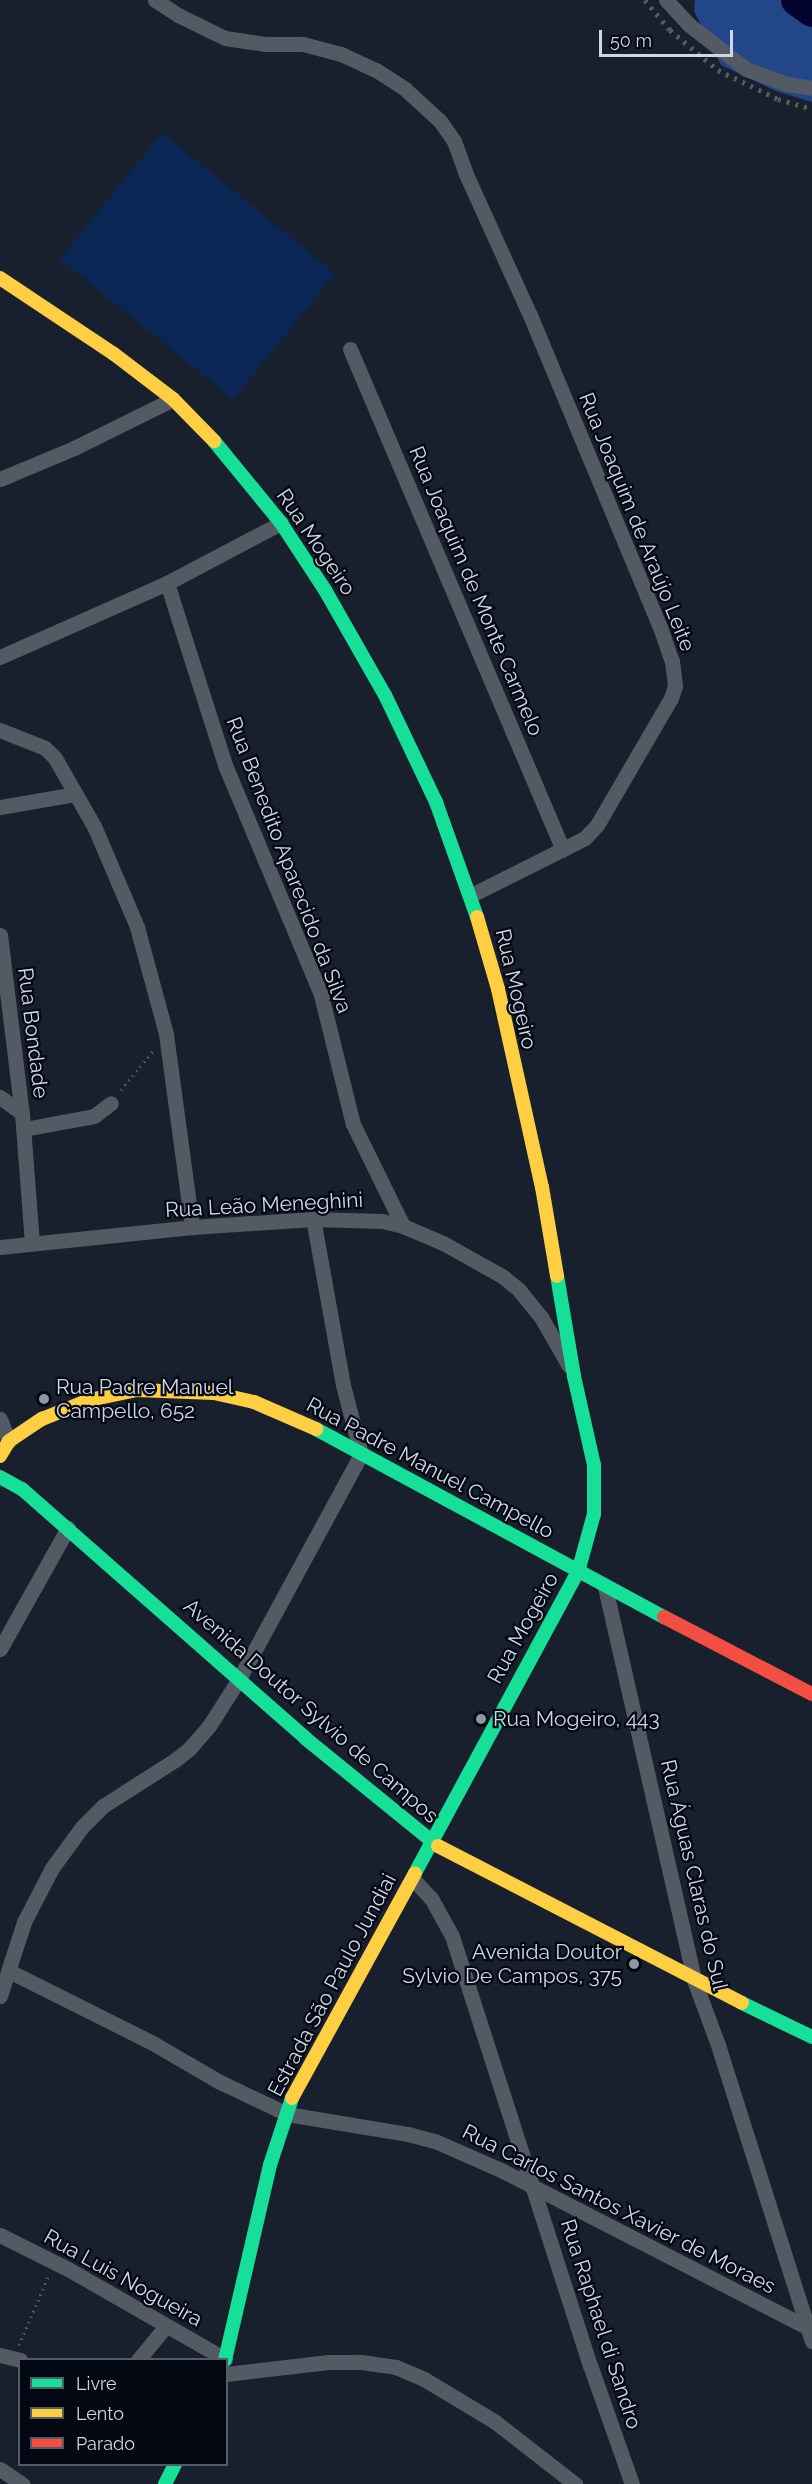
<!DOCTYPE html>
<html>
<head>
<meta charset="utf-8">
<style>
	body { margin:0 }
	#map { position:relative; width:812px; height:2484px; overflow:hidden; background:#19202d; font-family:Raleway,sans-serif }
	div>[style] { position:absolute }
	.green>* { inset:0; background:#0a2655; transform-origin:0 0 }
	.forest>* { inset:0; background:#224688 }
	.river>* { height:32px; margin:-16px; padding:0 16px; transform-origin:16px; border-radius:16px; background:#02032e }
	.path>* { height:3px; margin-top:-1.5px; transform-origin:0; background:repeating-linear-gradient(90deg,#525761 0 1.5px,transparent 0 6px) }
	.street>* { height:15px; margin:-7.5px; padding:0 7.5px; transform-origin:7.5px; border-radius:7.5px; background:#545a64 }
	.fast>* { height:14px; margin:-7px; padding:0 7px; transform-origin:7px; border-radius:7px; background:#16e098 }
	.slow>* { height:14px; margin:-7px; padding:0 7px; transform-origin:7px; border-radius:7px; background:#ffcf43 }
	.jam>* { height:14px; margin:-7px; padding:0 7px; transform-origin:7px; border-radius:7px; background:#f24e42 }
	.rail>* { height:4.5px; margin-top:-2.25px; transform-origin:0; background:repeating-linear-gradient(90deg,#545b64 0 3px,transparent 0 9px) }
	.dots>* { width:16px; height:16px; translate:-50% -50%; box-sizing:border-box; border:3px solid #040812; border-radius:50% }
	span { translate:-50% -50%; white-space:nowrap; text-align:center; line-height:1.15; -webkit-text-stroke:4.5px #040812; paint-order:stroke }
	.street-label { font-size:21px; color:#cdd7e6 }
	.poi-label { font-size:21px; color:#cdd7e6 }
	.left { translate:0 -50%; text-align:left }
	.right { translate:-100% -50%; text-align:right }
	.legend { position:absolute; left:18px; top:2358px; width:210px; height:108px; box-sizing:border-box; background:#040812; border:2px solid #545b67; margin:0; padding:8px 10px; list-style:none; font-size:18px; color:#cdd7e6 }
	.legend li { display:flex; align-items:center; gap:12px; height:30px }
	.legend b { width:30px; border:2px solid #545b67 }
	.scale { position:absolute; left:599px; top:30px; width:134px; height:27px; box-sizing:border-box; border:3px solid #cdd7e6; border-top:0; padding-left:8px; font-size:18px; line-height:21px; white-space:nowrap; color:#cdd7e6; -webkit-text-stroke:4px #040812; paint-order:stroke }
</style>
</head>
<body>
<div id="map">
	<div class="green">
		<div style="left:162px;top:133px;width:223px;height:162px;rotate:39deg"></div>
	</div>
	<div class="forest">
		<div style="clip-path:polygon(695px 0,812px 0,812px 102px,776px 91px,721px 65px,694px 11px)"></div>
	</div>
	<div class="river">
		<div style="left:797px;top:0;width:19px;rotate:36deg"></div>
	</div>
	<div class="path">
		<div style="left:121px;top:1090px;width:50px;rotate:-50.6deg"></div>
		<div style="left:19px;top:2345px;width:74px;rotate:-66.9deg"></div>
	</div>
	<div class="street">
		<div style="left:155px;top:0;width:27px;rotate:33deg"></div>
		<div style="left:178px;top:15px;width:52px;rotate:26.1deg"></div>
		<div style="left:225px;top:38px;width:40px;rotate:8.5deg"></div>
		<div style="left:265px;top:44px;width:38px"></div>
		<div style="left:303px;top:44px;width:39px;rotate:15deg"></div>
		<div style="left:341px;top:54px;width:38px;rotate:25deg"></div>
		<div style="left:376px;top:70px;width:35px;rotate:33deg"></div>
		<div style="left:405px;top:89px;width:47px;rotate:42.4deg"></div>
		<div style="left:440px;top:121px;width:24px;rotate:55deg"></div>
		<div style="left:454px;top:141px;width:33px;rotate:70deg"></div>
		<div style="left:465px;top:172px;width:157px;rotate:65.6deg"></div>
		<div style="left:530px;top:315px;width:338px;rotate:67.4deg"></div>
		<div style="left:660px;top:627px;width:36px;rotate:71deg"></div>
		<div style="left:672px;top:661px;width:25px;rotate:83deg"></div>
		<div style="left:675px;top:686px;width:13px;rotate:108deg"></div>
		<div style="left:671px;top:698px;width:147px;rotate:120.2deg"></div>
		<div style="left:597px;top:825px;width:18px;rotate:133deg"></div>
		<div style="left:585px;top:838px;width:127px;rotate:153.4deg"></div>
		<div style="left:666px;top:0;width:33px;rotate:47deg"></div>
		<div style="left:688px;top:24px;width:73px;rotate:37.8deg"></div>
		<div style="left:746px;top:69px;width:44px;rotate:20.1deg"></div>
		<div style="left:787px;top:84px;width:25px;rotate:9deg"></div>
		<div style="left:350px;top:349px;width:544px;rotate:66.97deg"></div>
		<div style="left:0;top:479px;width:80px;rotate:-22.7deg"></div>
		<div style="left:74px;top:448px;width:110px;rotate:-26.3deg"></div>
		<div style="left:167px;top:583px;width:191px;rotate:72.3deg"></div>
		<div style="left:225px;top:765px;width:249px;rotate:67.3deg"></div>
		<div style="left:321px;top:995px;width:133px;rotate:76.1deg"></div>
		<div style="left:353px;top:1124px;width:114px;rotate:63.9deg"></div>
		<div style="left:0;top:657px;width:183px;rotate:-23.9deg"></div>
		<div style="left:167px;top:583px;width:129px;rotate:-27.8deg"></div>
		<div style="left:0;top:730px;width:48px;rotate:21.8deg"></div>
		<div style="left:45px;top:748px;width:14px;rotate:45deg"></div>
		<div style="left:55px;top:758px;width:78px;rotate:60.2deg"></div>
		<div style="left:94px;top:826px;width:110px;rotate:66.9deg"></div>
		<div style="left:137px;top:927px;width:111px;rotate:74.8deg"></div>
		<div style="left:166px;top:1034px;width:195px;rotate:82.3deg"></div>
		<div style="left:0;top:807px;width:76px;rotate:-9.8deg"></div>
		<div style="left:0;top:935px;width:179px;rotate:83deg"></div>
		<div style="left:22px;top:1113px;width:131px;rotate:85.6deg"></div>
		<div style="left:0;top:1097px;width:27px;rotate:36deg"></div>
		<div style="left:24px;top:1129px;width:71px;rotate:-10.5deg"></div>
		<div style="left:94px;top:1116px;width:21px;rotate:-37deg"></div>
		<div style="left:0;top:1247px;width:193px;rotate:-5.9deg"></div>
		<div style="left:192px;top:1227px;width:121px;rotate:-3.8deg"></div>
		<div style="left:313px;top:1219px;width:69px;rotate:1.7deg"></div>
		<div style="left:382px;top:1221px;width:22px;rotate:13deg"></div>
		<div style="left:403px;top:1226px;width:43px;rotate:23deg"></div>
		<div style="left:443px;top:1243px;width:68px;rotate:29.2deg"></div>
		<div style="left:502px;top:1276px;width:22px;rotate:39deg"></div>
		<div style="left:519px;top:1290px;width:35px;rotate:51deg"></div>
		<div style="left:541px;top:1317px;width:56px;rotate:60.3deg"></div>
		<div style="left:0;top:1419px;width:24px;rotate:68deg"></div>
		<div style="left:605px;top:1587px;width:403px;rotate:77.2deg"></div>
		<div style="left:694px;top:1980px;width:69px;rotate:69.7deg"></div>
		<div style="left:718px;top:2045px;width:311px;rotate:72.4deg"></div>
		<div style="left:0;top:1649px;width:139px;rotate:-60.7deg"></div>
		<div style="left:413px;top:1879px;width:26px;rotate:47deg"></div>
		<div style="left:431px;top:1898px;width:43px;rotate:61.1deg"></div>
		<div style="left:452px;top:1936px;width:451px;rotate:72.2deg"></div>
		<div style="left:590px;top:2365px;width:126px;rotate:70.6deg"></div>
		<div style="left:9px;top:1971px;width:159px;rotate:26.6deg"></div>
		<div style="left:151px;top:2042px;width:78px;rotate:30.2deg"></div>
		<div style="left:218px;top:2081px;width:76px;rotate:25.6deg"></div>
		<div style="left:287px;top:2114px;width:123px;rotate:9.4deg"></div>
		<div style="left:408px;top:2134px;width:28px;rotate:15deg"></div>
		<div style="left:435px;top:2141px;width:74px;rotate:23.8deg"></div>
		<div style="left:503px;top:2171px;width:348px;rotate:27.2deg"></div>
		<div style="left:0;top:1996px;width:78px;rotate:-72deg"></div>
		<div style="left:24px;top:1922px;width:61px;rotate:-62.6deg"></div>
		<div style="left:52px;top:1868px;width:51px;rotate:-53.8deg"></div>
		<div style="left:82px;top:1827px;width:30px;rotate:-45deg"></div>
		<div style="left:103px;top:1806px;width:85px;rotate:-32.6deg"></div>
		<div style="left:175px;top:1760px;width:18px;rotate:-38deg"></div>
		<div style="left:189px;top:1749px;width:30px;rotate:-49deg"></div>
		<div style="left:209px;top:1726px;width:56px;rotate:-57.4deg"></div>
		<div style="left:239px;top:1679px;width:256px;rotate:-61.5deg"></div>
		<div style="left:361px;top:1454px;width:71px;rotate:-104.6deg"></div>
		<div style="left:343px;top:1385px;width:169px;rotate:-100.2deg"></div>
		<div style="left:0;top:2235px;width:76px;rotate:26.6deg"></div>
		<div style="left:68px;top:2269px;width:181px;rotate:29.8deg"></div>
		<div style="left:0;top:2355px;width:21px;rotate:14deg"></div>
		<div style="left:138px;top:2360px;width:44px;rotate:-50.5deg"></div>
		<div style="left:226px;top:2374px;width:103px;rotate:-6.7deg"></div>
		<div style="left:328px;top:2362px;width:33px"></div>
		<div style="left:361px;top:2362px;width:35px;rotate:8deg"></div>
		<div style="left:396px;top:2367px;width:30px;rotate:23deg"></div>
		<div style="left:424px;top:2379px;width:82px;rotate:31deg"></div>
		<div style="left:494px;top:2421px;width:103px;rotate:37.9deg"></div>
		<div style="left:0;top:2469px;width:27px;rotate:34deg"></div>
	</div>
	<div class="fast">
		<div style="left:214px;top:441px;width:106px;rotate:50.7deg"></div>
		<div style="left:281px;top:523px;width:80px;rotate:56.7deg"></div>
		<div style="left:325px;top:590px;width:121px;rotate:60.3deg"></div>
		<div style="left:385px;top:695px;width:119px;rotate:64.5deg"></div>
		<div style="left:436px;top:802px;width:122px;rotate:70.4deg"></div>
		<div style="left:316px;top:1429px;width:396px;rotate:28.4deg"></div>
		<div style="left:0;top:1477px;width:25px;rotate:29deg"></div>
		<div style="left:22px;top:1489px;width:377px;rotate:41.3deg"></div>
		<div style="left:305px;top:1738px;width:171px;rotate:39.1deg"></div>
		<div style="left:415px;top:1873px;width:342px;rotate:-61.6deg"></div>
		<div style="left:578px;top:1572px;width:60px;rotate:-74.6deg"></div>
		<div style="left:594px;top:1514px;width:49px;rotate:-90deg"></div>
		<div style="left:594px;top:1465px;width:91px;rotate:-102.7deg"></div>
		<div style="left:574px;top:1376px;width:101px;rotate:-99.6deg"></div>
		<div style="left:742px;top:2003px;width:78px;rotate:25.9deg"></div>
		<div style="left:225px;top:2360px;width:200px;rotate:-77deg"></div>
		<div style="left:270px;top:2165px;width:71px;rotate:-71.8deg"></div>
		<div style="left:165px;top:2484px;width:22px;rotate:-63deg"></div>
	</div>
	<div class="slow">
		<div style="left:0;top:278px;width:137px;rotate:33.7deg"></div>
		<div style="left:114px;top:354px;width:74px;rotate:37.3deg"></div>
		<div style="left:173px;top:399px;width:59px;rotate:45.7deg"></div>
		<div style="left:477px;top:917px;width:75px;rotate:73.7deg"></div>
		<div style="left:498px;top:989px;width:203px;rotate:77.5deg"></div>
		<div style="left:542px;top:1187px;width:90px;rotate:80.4deg"></div>
		<div style="left:0;top:1456px;width:17px;rotate:-59deg"></div>
		<div style="left:9px;top:1441px;width:40px;rotate:-34deg"></div>
		<div style="left:42px;top:1419px;width:51px;rotate:-22deg"></div>
		<div style="left:89px;top:1400px;width:49px;rotate:-11.8deg"></div>
		<div style="left:137px;top:1390px;width:77px;rotate:2.2deg"></div>
		<div style="left:214px;top:1393px;width:41px;rotate:12.7deg"></div>
		<div style="left:254px;top:1402px;width:68px;rotate:23.5deg"></div>
		<div style="left:438px;top:1846px;width:342px;rotate:27.3deg"></div>
		<div style="left:292px;top:2098px;width:256px;rotate:-61.3deg"></div>
	</div>
	<div class="jam">
		<div style="left:664px;top:1617px;width:167px;rotate:27.5deg"></div>
	</div>
	<div class="rail">
		<div style="left:645px;top:0;width:39px;rotate:50deg"></div>
		<div style="left:670px;top:30px;width:62px;rotate:39.8deg"></div>
		<div style="left:718px;top:70px;width:67px;rotate:25.8deg"></div>
		<div style="left:778px;top:99px;width:35px;rotate:16deg"></div>
	</div>
	<div class="dots">
		<div style="left:44px;top:1399px;background:#8e97a5"></div>
		<div style="left:481px;top:1719px;background:#8e97a5"></div>
		<div style="left:634px;top:1964px;background:#8e97a5"></div>
	</div>
	<div class="street-label">
		<span style="left:637px;top:522px;rotate:68deg">Rua Joaquim de Araújo Leite</span>
		<span style="left:316px;top:542px;rotate:56deg">Rua Mogeiro</span>
		<span style="left:476px;top:591px;rotate:67deg">Rua Joaquim de Monte Carmelo</span>
		<span style="left:289px;top:865px;rotate:69deg">Rua Benedito Aparecido da Silva</span>
		<span style="left:516px;top:989px;rotate:77deg">Rua Mogeiro</span>
		<span style="left:33px;top:1033px;rotate:83deg">Rua Bondade</span>
		<span style="left:264px;top:1205px;rotate:-3deg">Rua Leão Meneghini</span>
		<span style="left:430px;top:1468px;rotate:28deg">Rua Padre Manuel Campello</span>
		<span style="left:523px;top:1628px;rotate:-61deg">Rua Mogeiro</span>
		<span style="left:311px;top:1711px;rotate:41deg">Avenida Doutor Sylvio de Campos</span>
		<span style="left:694px;top:1875px;rotate:77deg">Rua Águas Claras do Sul</span>
		<span style="left:332px;top:1985px;rotate:-62deg">Estrada São Paulo Jundiai</span>
		<span style="left:619px;top:2209px;rotate:27deg">Rua Carlos Santos Xavier de Moraes</span>
		<span style="left:123px;top:2278px;rotate:29deg">Rua Luis Nogueira</span>
		<span style="left:601px;top:2324px;rotate:72deg">Rua Raphael di Sandro</span>
	</div>
	<div class="poi-label">
		<span class="left" style="left:56px;top:1399px">Rua Padre Manuel<br>Campello, 652</span>
		<span class="left" style="left:493px;top:1719px">Rua Mogeiro, 443</span>
		<span class="right" style="left:622px;top:1964px">Avenida Doutor<br>Sylvio De Campos, 375</span>
	</div>
	<ul class="legend">
	<li><b style="height:8px;background:#16e098"></b>Livre</li>
	<li><b style="height:8px;background:#ffcf43"></b>Lento</li>
	<li><b style="height:8px;background:#f24e42"></b>Parado</li>
	</ul>
	<div class="scale">50 m</div>
</div>
</body>
</html>
